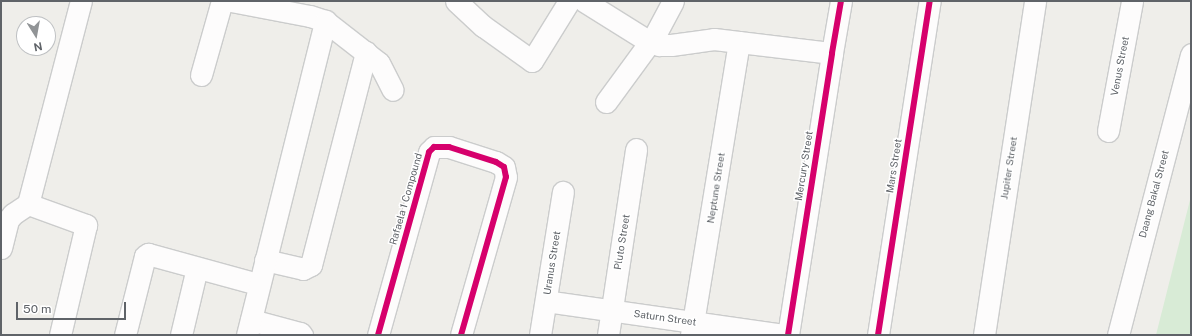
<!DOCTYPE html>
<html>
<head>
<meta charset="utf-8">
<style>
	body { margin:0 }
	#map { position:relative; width:1192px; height:336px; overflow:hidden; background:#efeeea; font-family:"Public Sans",sans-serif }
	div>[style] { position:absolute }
	.green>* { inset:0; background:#d8ebd6 }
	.roads { filter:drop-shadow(1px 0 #cbcccc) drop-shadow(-1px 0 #cbcccc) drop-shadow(0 1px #cbcccc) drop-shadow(0 -1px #cbcccc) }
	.minor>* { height:21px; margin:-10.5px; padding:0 10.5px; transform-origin:10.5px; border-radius:10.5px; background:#fdfcfc }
	.cycleway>* { height:6px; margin:-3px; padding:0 3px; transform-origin:3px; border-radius:3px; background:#d6006c }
	span { translate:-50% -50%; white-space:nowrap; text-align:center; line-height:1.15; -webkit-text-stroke:3px #fff; paint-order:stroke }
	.street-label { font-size:10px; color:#5f6368 }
	.frame { position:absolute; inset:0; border:2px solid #5f6368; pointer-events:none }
	.north { position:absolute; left:16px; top:16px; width:40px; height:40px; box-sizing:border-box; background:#fff; border:1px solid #bfc1c3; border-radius:50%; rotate:169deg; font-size:11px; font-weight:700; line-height:16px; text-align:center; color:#5f6368 }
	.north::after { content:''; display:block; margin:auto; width:14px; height:18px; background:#919496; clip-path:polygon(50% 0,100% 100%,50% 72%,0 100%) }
	.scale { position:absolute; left:16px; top:302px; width:110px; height:18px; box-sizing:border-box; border:2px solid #5f6368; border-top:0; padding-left:5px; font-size:12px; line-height:14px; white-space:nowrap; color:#5f6368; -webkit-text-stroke:3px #fff; paint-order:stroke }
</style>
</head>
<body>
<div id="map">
	<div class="green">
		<div style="clip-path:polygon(1191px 196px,1191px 335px,1156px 335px)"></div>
	</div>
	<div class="roads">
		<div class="minor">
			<div style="left:231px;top:1px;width:80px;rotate:10.8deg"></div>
			<div style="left:310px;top:16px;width:16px;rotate:18deg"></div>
			<div style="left:325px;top:21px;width:68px;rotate:37.9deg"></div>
			<div style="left:379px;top:63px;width:30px;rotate:63deg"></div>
			<div style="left:456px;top:1px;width:37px;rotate:43deg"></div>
			<div style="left:483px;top:26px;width:60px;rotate:35.5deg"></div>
			<div style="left:532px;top:61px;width:70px;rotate:-58.3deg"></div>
			<div style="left:584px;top:1px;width:75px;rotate:32deg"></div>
			<div style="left:648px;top:41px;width:12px;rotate:20deg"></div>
			<div style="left:659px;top:45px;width:12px"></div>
			<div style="left:671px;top:45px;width:43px;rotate:-7.9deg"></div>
			<div style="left:714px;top:39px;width:119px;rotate:6.8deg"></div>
			<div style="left:201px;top:75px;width:77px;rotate:-74.2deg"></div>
			<div style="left:606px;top:102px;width:83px;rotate:-53.8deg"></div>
			<div style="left:655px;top:35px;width:38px;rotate:-62deg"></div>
			<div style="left:1108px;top:131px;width:132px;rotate:-79.5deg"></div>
			<div style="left:28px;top:204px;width:210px;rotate:-75.4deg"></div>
			<div style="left:1px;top:248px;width:29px;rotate:-76deg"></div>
			<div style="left:8px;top:220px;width:8px;rotate:-50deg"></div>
			<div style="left:13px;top:214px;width:18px;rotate:-34deg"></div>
			<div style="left:28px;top:204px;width:62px;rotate:19.9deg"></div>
			<div style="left:86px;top:225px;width:113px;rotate:103.3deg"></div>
			<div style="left:265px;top:260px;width:39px;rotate:13deg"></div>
			<div style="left:303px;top:269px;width:9px;rotate:-27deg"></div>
			<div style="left:311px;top:265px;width:220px;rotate:-75.5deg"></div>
			<div style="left:546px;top:301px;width:240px;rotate:8.1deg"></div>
			<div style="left:251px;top:320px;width:51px;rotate:14.9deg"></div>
			<div style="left:300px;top:333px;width:3px;rotate:45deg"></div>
			<div style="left:125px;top:335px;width:81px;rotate:-75.8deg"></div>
			<div style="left:145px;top:256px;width:4px;rotate:-34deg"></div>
			<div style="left:148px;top:254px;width:114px;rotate:15.3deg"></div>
			<div style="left:181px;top:335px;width:69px;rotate:-76.6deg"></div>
			<div style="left:247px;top:335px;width:324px;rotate:-76deg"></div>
			<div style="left:378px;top:335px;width:190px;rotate:-74.4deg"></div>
			<div style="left:429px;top:152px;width:7px;rotate:-45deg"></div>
			<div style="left:434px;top:147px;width:15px"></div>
			<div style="left:449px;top:147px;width:49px;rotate:17.7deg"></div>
			<div style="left:496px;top:162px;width:9px;rotate:32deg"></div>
			<div style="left:504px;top:167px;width:10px;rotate:79deg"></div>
			<div style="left:506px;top:177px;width:164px;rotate:105.9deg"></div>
			<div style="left:540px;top:335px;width:145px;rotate:-80.9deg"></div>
			<div style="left:608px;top:335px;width:188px;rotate:-81.4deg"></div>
			<div style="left:691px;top:335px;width:297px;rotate:-80.7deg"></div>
			<div style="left:788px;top:335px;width:285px;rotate:-81.1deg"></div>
			<div style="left:832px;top:53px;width:53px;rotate:-80.2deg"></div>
			<div style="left:878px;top:335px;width:338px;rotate:-81.2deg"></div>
			<div style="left:984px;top:335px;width:338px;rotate:-81.3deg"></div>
			<div style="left:1118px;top:335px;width:290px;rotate:-75.4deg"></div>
		</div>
	</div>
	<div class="cycleway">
		<div style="left:378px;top:335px;width:190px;rotate:-74.4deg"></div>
		<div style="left:429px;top:152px;width:7px;rotate:-45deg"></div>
		<div style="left:434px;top:147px;width:15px"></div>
		<div style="left:449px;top:147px;width:49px;rotate:17.7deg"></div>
		<div style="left:496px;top:162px;width:9px;rotate:32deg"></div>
		<div style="left:504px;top:167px;width:10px;rotate:79deg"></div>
		<div style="left:506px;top:177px;width:164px;rotate:105.9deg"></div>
		<div style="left:788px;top:335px;width:285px;rotate:-81.1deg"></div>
		<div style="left:832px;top:53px;width:53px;rotate:-80.2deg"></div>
		<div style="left:878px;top:335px;width:338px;rotate:-81.2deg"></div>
	</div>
	<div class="street-label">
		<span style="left:1120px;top:66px;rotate:-79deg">Venus Street</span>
		<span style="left:804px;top:166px;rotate:-81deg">Mercury Street</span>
		<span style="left:894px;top:166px;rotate:-81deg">Mars Street</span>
		<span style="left:1009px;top:168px;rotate:-81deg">Jupiter Street</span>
		<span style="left:716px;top:188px;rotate:-81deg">Neptune Street</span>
		<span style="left:1154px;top:194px;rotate:-75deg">Daang Bakal Street</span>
		<span style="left:406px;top:199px;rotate:-74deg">Rafaela 1 Compound</span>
		<span style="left:622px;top:242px;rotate:-81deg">Pluto Street</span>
		<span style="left:552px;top:263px;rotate:-81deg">Uranus Street</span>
		<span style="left:665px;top:318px;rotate:8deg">Saturn Street</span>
	</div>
	<div class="frame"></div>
	<div class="north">N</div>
	<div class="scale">50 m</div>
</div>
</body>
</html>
